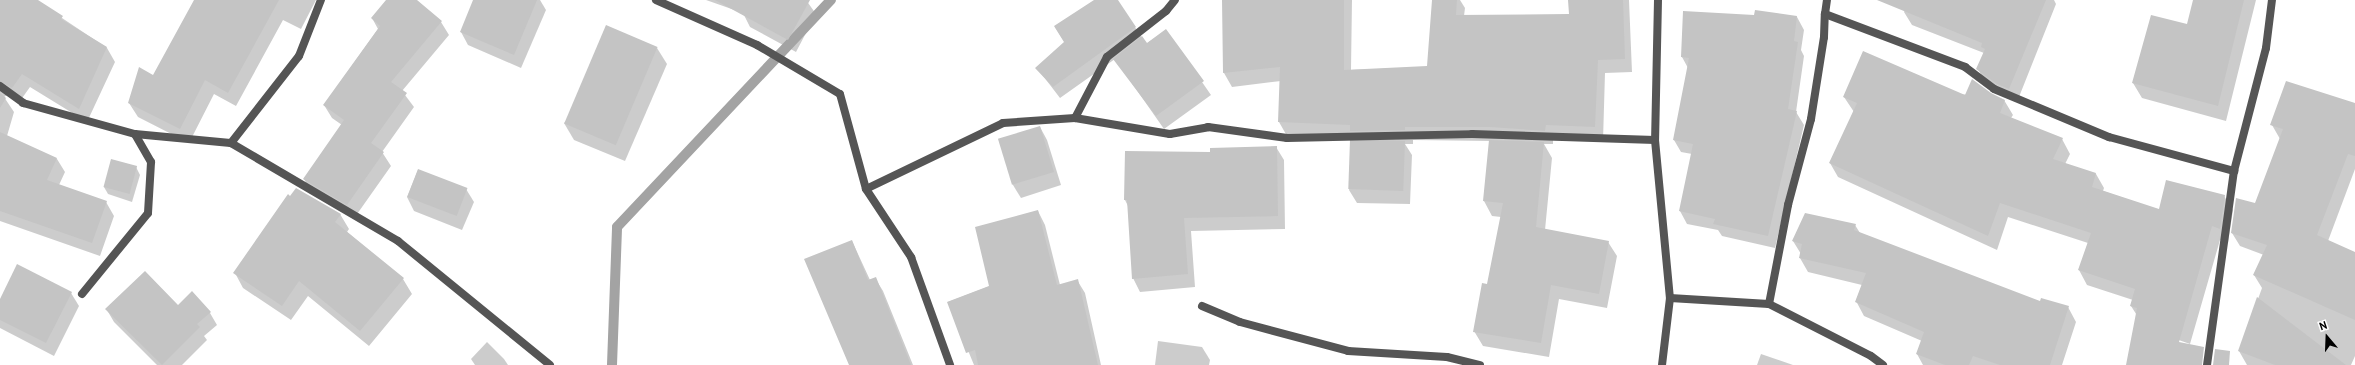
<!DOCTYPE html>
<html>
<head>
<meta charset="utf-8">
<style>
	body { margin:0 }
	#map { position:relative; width:2355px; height:365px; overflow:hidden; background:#fff; font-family:"PT Sans",sans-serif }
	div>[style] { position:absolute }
	.shadow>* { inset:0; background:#0003 }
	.stream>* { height:10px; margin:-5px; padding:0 5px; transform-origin:5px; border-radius:5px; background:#a3a3a3 }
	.building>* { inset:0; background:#c4c4c4; transform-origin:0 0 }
	.minor>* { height:8px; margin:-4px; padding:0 4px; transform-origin:4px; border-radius:4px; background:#555 }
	span { translate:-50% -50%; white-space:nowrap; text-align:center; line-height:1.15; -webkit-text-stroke:3px #fff; paint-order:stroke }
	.north { position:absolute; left:2307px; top:317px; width:40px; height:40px; -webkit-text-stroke:3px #fff; paint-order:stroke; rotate:341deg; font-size:11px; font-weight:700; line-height:16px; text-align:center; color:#000 }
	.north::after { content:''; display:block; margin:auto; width:14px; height:18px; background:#000; clip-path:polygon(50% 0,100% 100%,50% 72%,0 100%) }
</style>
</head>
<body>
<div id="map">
	<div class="shadow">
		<div style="clip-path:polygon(0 0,35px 0,107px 48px,115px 62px,87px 122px,30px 87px,20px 101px,9px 94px,4px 97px,14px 112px,7px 136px,57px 159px,65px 172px,59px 185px,106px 202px,114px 216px,100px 256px,0 221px)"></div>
		<div style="clip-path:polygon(239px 0,316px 0,301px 29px,283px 20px,236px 106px,214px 94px,189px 143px,138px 117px,129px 103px,153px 77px)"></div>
		<div style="clip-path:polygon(387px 0,415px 0,441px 22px,449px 35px,402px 91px,414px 107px,382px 152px,391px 166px,355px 217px,311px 192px,304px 179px,342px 125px,332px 118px,324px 105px,378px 29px,372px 18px)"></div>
		<div style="clip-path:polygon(474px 0,540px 0,546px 10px,521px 68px,468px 45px,461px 32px)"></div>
		<div style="clip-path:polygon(706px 0,806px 0,816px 14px,796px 52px,750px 27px,743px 13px)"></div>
		<div style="clip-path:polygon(1096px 0,1117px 0,1146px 44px,1166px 30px,1211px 95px,1164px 129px,1115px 59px,1060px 98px,1037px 68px,1065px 43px,1055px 27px)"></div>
		<div style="clip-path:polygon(1223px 0,1352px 0,1351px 70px,1428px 67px,1433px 0,1460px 0,1465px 8px,1464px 16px,1570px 15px,1569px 0,1629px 0,1632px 72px,1605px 73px,1603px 141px,1553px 139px,1553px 144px,1544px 144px,1552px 158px,1545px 230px,1608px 242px,1617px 256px,1607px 308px,1559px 299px,1549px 357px,1483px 346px,1474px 331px,1488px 285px,1501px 217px,1492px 216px,1484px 201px,1490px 141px,1413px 140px,1413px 144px,1405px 144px,1412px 155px,1410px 204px,1357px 203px,1349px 190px,1358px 143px,1356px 139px,1287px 136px,1279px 122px,1281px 81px,1232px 87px,1224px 73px)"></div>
		<div style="clip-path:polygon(1909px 0,2054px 0,2056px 4px,2017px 102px,1985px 82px,1978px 69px,1984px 53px,1912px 25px,1904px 12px)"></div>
		<div style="clip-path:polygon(2194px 0,2256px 0,2226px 121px,2142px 98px,2133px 83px,2188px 25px)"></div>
		<div style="clip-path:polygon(1755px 16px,1797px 17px,1804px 30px,1801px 50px,1804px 56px,1796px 112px,1804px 125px,1775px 248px,1722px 236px,1718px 230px,1687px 224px,1680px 211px,1692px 154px,1681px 152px,1674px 140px,1688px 68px,1682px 57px)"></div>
		<div style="clip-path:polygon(657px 48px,667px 64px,625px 161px,574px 140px,564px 123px)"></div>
		<div style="clip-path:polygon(1990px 94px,2004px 100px,2013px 115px,2011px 118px,2062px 139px,2070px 154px,2065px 164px,2096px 174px,2104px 188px,2103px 191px,2159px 210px,2224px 196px,2233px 210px,2228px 243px,2220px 240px,2190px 344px,2145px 328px,2131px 306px,2133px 300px,2087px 285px,2079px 270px,2088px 243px,2008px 217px,1997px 250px,1838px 177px,1830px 163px,1854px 112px,1844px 97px)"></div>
		<div style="clip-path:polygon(2355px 104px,2355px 169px,2328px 241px,2355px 253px,2355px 356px,2351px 365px,2247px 365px,2239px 351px,2262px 288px,2254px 275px,2264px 255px,2240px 246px,2232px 233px,2256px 204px,2280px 139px,2272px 125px)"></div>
		<div style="clip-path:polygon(1040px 127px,1047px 140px,1061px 185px,1021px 198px,1013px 185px,999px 140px)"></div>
		<div style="clip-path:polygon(1276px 147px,1284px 160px,1285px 229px,1191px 231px,1195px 287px,1140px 292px,1133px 278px,1128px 206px,1125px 200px,1211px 153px)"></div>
		<div style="clip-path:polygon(136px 167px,140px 175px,132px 202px,108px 194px,104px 187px)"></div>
		<div style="clip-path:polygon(418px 170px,466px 189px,474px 202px,462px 230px,414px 211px,407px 197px)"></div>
		<div style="clip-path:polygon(1038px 211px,1045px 225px,1060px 285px,1077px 280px,1085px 293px,1101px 365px,974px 365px,948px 302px,990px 286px)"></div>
		<div style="clip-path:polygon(340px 214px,349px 229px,347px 232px,403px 279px,412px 294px,369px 346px,308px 296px,291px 320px,243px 288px,235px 273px)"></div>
		<div style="clip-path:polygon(1855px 225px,1860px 233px,2040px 302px,2068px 307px,2076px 322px,2062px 365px,1923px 365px,1917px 354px,1922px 341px,1864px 316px,1856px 301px,1862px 285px,1808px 272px,1800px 258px,1801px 254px,1793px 241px)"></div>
		<div style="clip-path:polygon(852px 241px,870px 280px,875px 278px,883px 291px,913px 365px,850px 365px)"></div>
		<div style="clip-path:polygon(71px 293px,79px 306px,54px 356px,0 328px,0 307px)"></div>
		<div style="clip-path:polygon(107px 310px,210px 313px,217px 325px,204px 336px,207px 340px,182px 365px,157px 365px,114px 322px)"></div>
		<div style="clip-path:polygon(1158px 341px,1202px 347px,1210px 360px,1209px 365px,1155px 365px)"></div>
		<div style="clip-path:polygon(487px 342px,504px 359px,508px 365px,475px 365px,471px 359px)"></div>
		<div style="clip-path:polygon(1761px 354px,1793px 365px,1757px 365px)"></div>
	</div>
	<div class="stream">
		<div style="left:612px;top:365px;width:138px;rotate:-87.9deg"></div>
		<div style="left:617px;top:227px;width:312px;rotate:-46.7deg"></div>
	</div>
	<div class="building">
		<div style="clip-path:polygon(0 0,38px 0,63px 16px,61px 19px,107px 47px,79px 109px,22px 74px,12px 88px,0 81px)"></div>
		<div style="clip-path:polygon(194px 0,279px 0,228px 93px,205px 80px,180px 129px,128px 103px,139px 67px,153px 75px)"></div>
		<div style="clip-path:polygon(386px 0,417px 0,442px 21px,391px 82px,407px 93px,371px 143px,384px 152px,347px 205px,303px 179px,344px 120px,323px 105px,380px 26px,371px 18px)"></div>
		<div style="clip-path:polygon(473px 0,537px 0,514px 55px,460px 32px)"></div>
		<div style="clip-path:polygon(715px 0,810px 0,788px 40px)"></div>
		<div style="clip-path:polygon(1094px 0,1118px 0,1136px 27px,1053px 87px,1035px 68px,1064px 42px,1054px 26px)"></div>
		<div style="clip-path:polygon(1222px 0,1344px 0,1344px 70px,1427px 66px,1432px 0,1457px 0,1456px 15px,1569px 14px,1568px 0,1623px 0,1625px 59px,1598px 60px,1595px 127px,1546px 125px,1545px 131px,1490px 127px,1405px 127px,1405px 130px,1350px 131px,1350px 125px,1278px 122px,1280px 67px,1223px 73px)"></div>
		<div style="clip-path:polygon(1877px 0,2046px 0,2009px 89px,1997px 84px,1976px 69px,1985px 49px,1981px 47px,1982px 43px)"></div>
		<div style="clip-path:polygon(2193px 0,2244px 0,2218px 106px,2132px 83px,2151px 15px,2187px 24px)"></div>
		<div style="clip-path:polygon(1755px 10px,1797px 16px,1794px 41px,1798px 42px,1788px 109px,1797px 111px,1768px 236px,1713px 224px,1715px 219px,1679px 211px,1693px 144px,1673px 140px,1689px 58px,1681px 57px,1683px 11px,1754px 15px)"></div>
		<div style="left:606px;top:25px;width:56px;height:107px;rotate:23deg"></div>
		<div style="clip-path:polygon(1166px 29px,1204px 81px,1156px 116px,1113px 59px,1142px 36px,1147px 43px)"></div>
		<div style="clip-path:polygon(1863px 51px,1965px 95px,1972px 79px,1991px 93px,2005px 100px,2000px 113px,2063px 138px,2053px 159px,2096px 173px,2092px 187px,2159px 209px,2166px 180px,2225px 195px,2220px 229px,2212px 226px,2179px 342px,2204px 347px,2202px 365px,2126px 365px,2137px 308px,2130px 306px,2135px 289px,2078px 270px,2091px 233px,2000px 203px,1988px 236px,1829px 163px,1857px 103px,1843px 97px)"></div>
		<div style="clip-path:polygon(2286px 81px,2355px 103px,2355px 156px,2348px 154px,2317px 235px,2355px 252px,2355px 320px,2253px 275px,2267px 245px,2231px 233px,2236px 198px,2255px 203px,2283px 129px,2270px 125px)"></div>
		<div style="clip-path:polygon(0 93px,6px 98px,0 108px)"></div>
		<div style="left:1040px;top:126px;width:48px;height:44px;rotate:73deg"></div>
		<div style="clip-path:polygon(0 132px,57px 158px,47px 180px,107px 201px,92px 243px,0 211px)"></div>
		<div style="clip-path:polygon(1489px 140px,1544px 142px,1536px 227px,1609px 241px,1599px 294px,1551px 285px,1541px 343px,1473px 332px,1482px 283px,1487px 284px,1503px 203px,1483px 201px)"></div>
		<div style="left:1405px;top:141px;width:50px;height:55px;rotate:92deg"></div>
		<div style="clip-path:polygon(1277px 146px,1278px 216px,1184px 218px,1188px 274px,1132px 279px,1127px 200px,1124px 200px,1125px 151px,1210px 152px,1210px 148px)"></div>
		<div style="left:111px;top:159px;width:27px;height:29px;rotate:15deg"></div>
		<div style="left:418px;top:169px;width:53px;height:30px;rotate:21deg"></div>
		<div style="clip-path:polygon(296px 188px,341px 214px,335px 222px,404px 278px,360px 331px,299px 281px,282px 306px,233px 273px,288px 194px,290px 196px)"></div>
		<div style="clip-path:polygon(1038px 210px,1057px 285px,1078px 279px,1098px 365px,978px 365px,975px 350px,966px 353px,947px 302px,989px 286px,975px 227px)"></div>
		<div style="clip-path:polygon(1805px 213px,1856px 224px,1854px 230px,2040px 301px,2041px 298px,2069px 306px,2050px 365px,2000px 365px,1973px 356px,1969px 365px,1945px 365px,1916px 354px,1924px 332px,1855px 302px,1866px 273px,1799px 258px,1802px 244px,1792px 241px)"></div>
		<div style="clip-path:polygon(852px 240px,868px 280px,876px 277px,911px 365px,849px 365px,804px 259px)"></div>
		<div style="clip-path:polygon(17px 264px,72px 292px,46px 343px,0 320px,0 299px)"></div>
		<div style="clip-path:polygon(145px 271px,178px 305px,192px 291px,211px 312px,197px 324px,200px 327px,162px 365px,105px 309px)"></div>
		<div style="clip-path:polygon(2257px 297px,2346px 365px,2275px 365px,2238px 351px)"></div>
		<div style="clip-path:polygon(2215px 349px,2230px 351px,2229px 365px,2213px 365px)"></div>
	</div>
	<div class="minor">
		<div style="left:656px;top:0;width:111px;rotate:24deg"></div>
		<div style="left:757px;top:45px;width:96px;rotate:30.6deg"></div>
		<div style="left:840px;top:94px;width:98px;rotate:74.7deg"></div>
		<div style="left:866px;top:189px;width:82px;rotate:56.5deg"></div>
		<div style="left:911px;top:257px;width:115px;rotate:70.1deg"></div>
		<div style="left:1658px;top:0;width:140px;rotate:91.2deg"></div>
		<div style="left:1655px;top:140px;width:159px;rotate:84.6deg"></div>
		<div style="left:1670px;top:298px;width:67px;rotate:96.8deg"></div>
		<div style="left:1825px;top:14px;width:14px;rotate:-82deg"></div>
		<div style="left:0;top:86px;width:29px;rotate:36deg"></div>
		<div style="left:23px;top:103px;width:116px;rotate:15.5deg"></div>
		<div style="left:135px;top:134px;width:96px;rotate:5.4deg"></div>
		<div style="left:231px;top:143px;width:194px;rotate:30.4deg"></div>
		<div style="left:398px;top:241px;width:196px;rotate:39.2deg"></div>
		<div style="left:1075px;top:118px;width:69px;rotate:-62.3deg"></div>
		<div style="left:1107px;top:57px;width:75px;rotate:-37.9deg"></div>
		<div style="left:1166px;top:11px;width:14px;rotate:-51deg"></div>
		<div style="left:231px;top:143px;width:110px;rotate:-52deg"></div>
		<div style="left:299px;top:56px;width:60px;rotate:-68.6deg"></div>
		<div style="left:866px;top:189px;width:152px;rotate:-25.7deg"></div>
		<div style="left:1003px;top:123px;width:72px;rotate:-4deg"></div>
		<div style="left:1075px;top:118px;width:96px;rotate:9.6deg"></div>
		<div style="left:1170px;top:134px;width:39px;rotate:-10deg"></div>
		<div style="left:1208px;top:127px;width:80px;rotate:7.9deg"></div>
		<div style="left:1287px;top:138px;width:185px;rotate:-1.2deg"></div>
		<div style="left:1472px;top:134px;width:183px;rotate:1.9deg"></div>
		<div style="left:82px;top:294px;width:104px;rotate:-50.8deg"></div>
		<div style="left:148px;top:213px;width:51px;rotate:-86.6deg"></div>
		<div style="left:151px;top:162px;width:32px;rotate:-120deg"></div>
		<div style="left:1670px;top:298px;width:99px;rotate:3.5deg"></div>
		<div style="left:1769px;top:304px;width:114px;rotate:27deg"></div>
		<div style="left:1871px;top:356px;width:15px;rotate:37deg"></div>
		<div style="left:1769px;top:304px;width:101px;rotate:-79.1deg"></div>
		<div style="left:1788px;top:205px;width:89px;rotate:-75deg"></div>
		<div style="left:1811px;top:119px;width:83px;rotate:-81deg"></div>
		<div style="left:1824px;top:37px;width:23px;rotate:-88deg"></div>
		<div style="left:1825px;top:14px;width:150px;rotate:20.7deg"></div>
		<div style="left:1965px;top:67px;width:36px;rotate:37deg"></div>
		<div style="left:1994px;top:89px;width:125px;rotate:22.7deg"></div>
		<div style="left:2109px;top:137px;width:130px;rotate:15.2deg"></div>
		<div style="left:1202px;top:306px;width:41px;rotate:22.8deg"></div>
		<div style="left:1240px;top:322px;width:112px;rotate:15deg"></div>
		<div style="left:1348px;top:351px;width:99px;rotate:3.5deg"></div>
		<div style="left:1447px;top:357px;width:34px;rotate:14deg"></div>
		<div style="left:2207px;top:365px;width:196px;rotate:-82.1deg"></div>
		<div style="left:2234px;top:171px;width:127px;rotate:-75.4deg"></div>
		<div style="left:2266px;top:48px;width:48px;rotate:-82.9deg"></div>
	</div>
	<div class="north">N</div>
</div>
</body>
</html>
